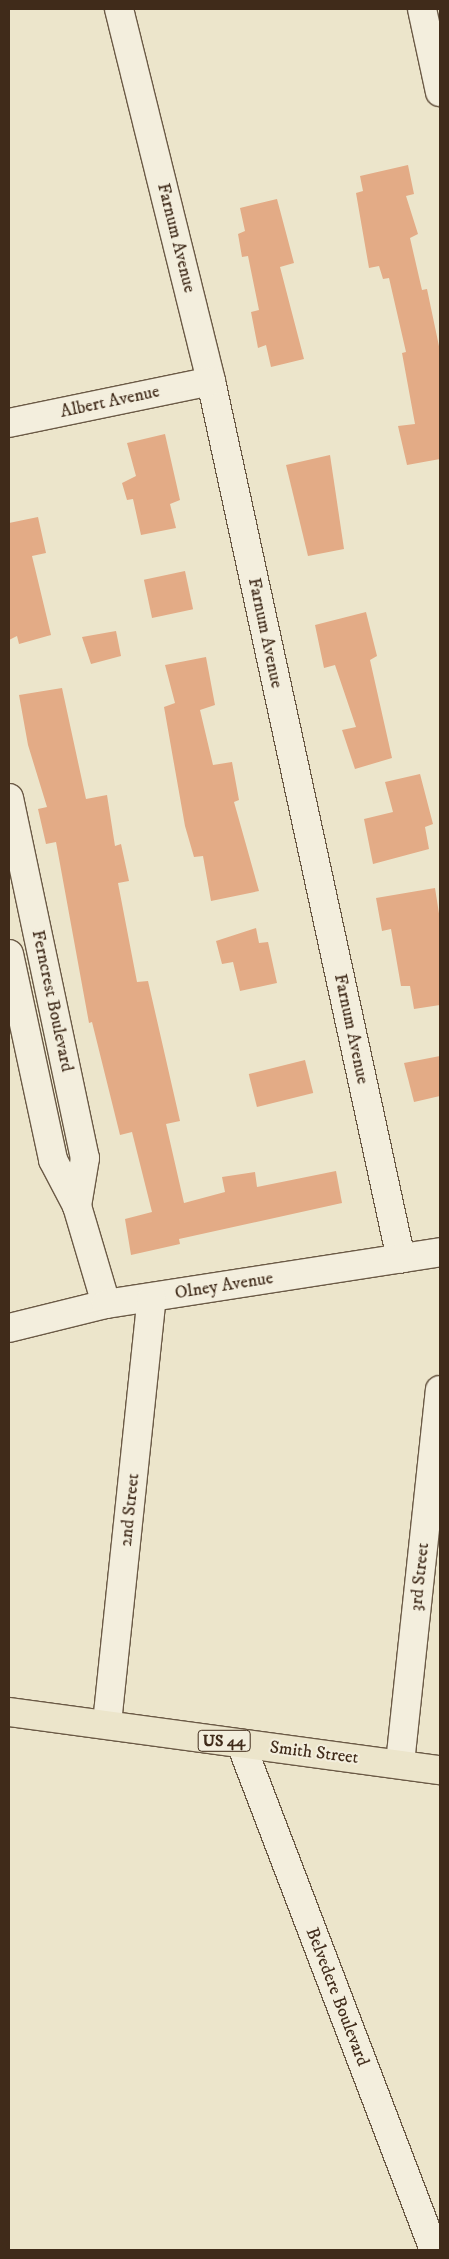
<!DOCTYPE html>
<html>
<head>
<meta charset="utf-8">
<style>
	body { margin:0 }
	#map { position:relative; width:449px; height:2259px; overflow:hidden; background:#ece5cb; font-family:"IM FELL DW Pica",serif }
	div>[style] { position:absolute }
	.building>* { inset:0; background:#e3ab86; transform-origin:0 0 }
	.roads { filter:drop-shadow(1px 0 #6b5a46) drop-shadow(-1px 0 #6b5a46) drop-shadow(0 1px #6b5a46) drop-shadow(0 -1px #6b5a46) }
	.minor>* { height:28px; margin:-14px; padding:0 14px; transform-origin:14px; border-radius:14px; background:#f3eedd }
	.major>* { height:28px; margin:-14px; padding:0 14px; transform-origin:14px; border-radius:14px; background:#ece5cb }
	span { translate:-50% -50%; white-space:nowrap; text-align:center; line-height:1.15; -webkit-text-stroke:4px #f3eedd; paint-order:stroke }
	.shield-label span { padding:1px 4px; background:#f3eedd; border:1px solid; border-radius:4px; -webkit-text-stroke-width:0 }
	.shield-label { font-size:16px; color:#402b1a; font-weight:700 }
	.street-label { font-size:18px; color:#402b1a }
	.frame { position:absolute; inset:0; border:10px solid #402b1a; pointer-events:none }
</style>
</head>
<body>
<div id="map">
	<div class="building">
		<div style="clip-path:polygon(408px 165px,414px 194px,406px 196px,418px 234px,410px 238px,422px 290px,427px 289px,440px 351px,440px 459px,407px 465px,398px 426px,415px 424px,402px 353px,406px 352px,389px 278px,383px 279px,379px 266px,369px 268px,356px 193px,363px 191px,360px 176px)"></div>
		<div style="clip-path:polygon(277px 199px,294px 263px,280px 267px,304px 359px,271px 367px,266px 345px,258px 348px,251px 312px,259px 310px,248px 256px,242px 257px,238px 234px,245px 231px,240px 208px)"></div>
		<div style="clip-path:polygon(165px 434px,180px 500px,170px 504px,176px 528px,141px 535px,133px 499px,127px 500px,122px 483px,136px 476px,127px 443px)"></div>
		<div style="clip-path:polygon(330px 455px,344px 549px,308px 556px,286px 465px)"></div>
		<div style="clip-path:polygon(38px 517px,46px 553px,32px 556px,51px 635px,19px 644px,17px 636px,9px 640px,9px 523px)"></div>
		<div style="left:185px;top:571px;width:39px;height:42px;rotate:78deg"></div>
		<div style="clip-path:polygon(366px 612px,377px 656px,370px 660px,392px 758px,355px 769px,342px 730px,356px 727px,335px 665px,324px 668px,315px 625px)"></div>
		<div style="clip-path:polygon(116px 631px,121px 656px,91px 664px,82px 637px)"></div>
		<div style="clip-path:polygon(206px 657px,215px 705px,200px 710px,213px 765px,232px 762px,239px 800px,234px 802px,259px 891px,211px 901px,203px 856px,194px 857px,185px 826px,164px 707px,175px 703px,165px 665px)"></div>
		<div style="clip-path:polygon(62px 688px,86px 799px,107px 795px,115px 846px,121px 844px,129px 881px,118px 883px,137px 982px,148px 981px,180px 1121px,166px 1124px,184px 1203px,225px 1192px,222px 1177px,255px 1172px,257px 1187px,336px 1171px,342px 1203px,179px 1239px,180px 1244px,131px 1255px,125px 1219px,152px 1212px,132px 1132px,120px 1135px,92px 1022px,89px 1023px,56px 842px,46px 844px,38px 809px,47px 807px,28px 745px,19px 695px)"></div>
		<div style="clip-path:polygon(420px 774px,433px 824px,425px 827px,429px 849px,373px 864px,364px 819px,393px 812px,385px 782px)"></div>
		<div style="clip-path:polygon(435px 888px,440px 920px,440px 1005px,414px 1009px,410px 986px,401px 986px,391px 929px,382px 931px,376px 898px)"></div>
		<div style="clip-path:polygon(256px 928px,259px 943px,268px 942px,277px 983px,240px 991px,233px 962px,222px 964px,216px 941px)"></div>
		<div style="clip-path:polygon(440px 1056px,440px 1096px,414px 1102px,404px 1063px)"></div>
		<div style="left:305px;top:1060px;width:34px;height:58px;rotate:76deg"></div>
	</div>
	<div class="roads">
		<div class="minor">
			<div style="left:119px;top:9px;width:383px;rotate:76.1deg"></div>
			<div style="left:211px;top:381px;width:898px;rotate:77.79deg"></div>
			<div style="left:422px;top:9px;width:85px;rotate:77.8deg"></div>
			<div style="left:9px;top:423px;width:206px;rotate:-11.7deg"></div>
			<div style="left:9px;top:798px;width:368px;rotate:78.1deg"></div>
			<div style="left:85px;top:1158px;width:49px;rotate:99.5deg"></div>
			<div style="left:9px;top:954px;width:211px;rotate:77.9deg"></div>
			<div style="left:53px;top:1160px;width:52px;rotate:62.4deg"></div>
			<div style="left:77px;top:1206px;width:102px;rotate:73.5deg"></div>
			<div style="left:9px;top:1328px;width:100px;rotate:-13.9deg"></div>
			<div style="left:106px;top:1304px;width:338px;rotate:-8.8deg"></div>
			<div style="left:107px;top:1723px;width:427px;rotate:-84deg"></div>
			<div style="left:241px;top:1744px;width:542px;rotate:69.12deg"></div>
			<div style="left:400px;top:1763px;width:375px;rotate:-83.9deg"></div>
		</div>
		<div class="major">
			<div style="left:9px;top:1712px;width:435px;rotate:7.7deg"></div>
		</div>
	</div>
	<div class="shield-label">
		<span style="left:224px;top:1741px">US 44</span>
	</div>
	<div class="street-label">
		<span style="left:176px;top:238px;rotate:76deg">Farnum Avenue</span>
		<span style="left:110px;top:402px;rotate:-12deg">Albert Avenue</span>
		<span style="left:265px;top:633px;rotate:78deg">Farnum Avenue</span>
		<span style="left:52px;top:1001px;rotate:78deg">Ferncrest Boulevard</span>
		<span style="left:351px;top:1029px;rotate:78deg">Farnum Avenue</span>
		<span style="left:224px;top:1286px;rotate:-9deg">Olney Avenue</span>
		<span style="left:130px;top:1510px;rotate:-84deg">2nd Street</span>
		<span style="left:420px;top:1577px;rotate:-84deg">3rd Street</span>
		<span style="left:314px;top:1753px;rotate:7deg">Smith Street</span>
		<span style="left:337px;top:1997px;rotate:69deg">Belvedere Boulevard</span>
	</div>
	<div class="frame"></div>
</div>
</body>
</html>
